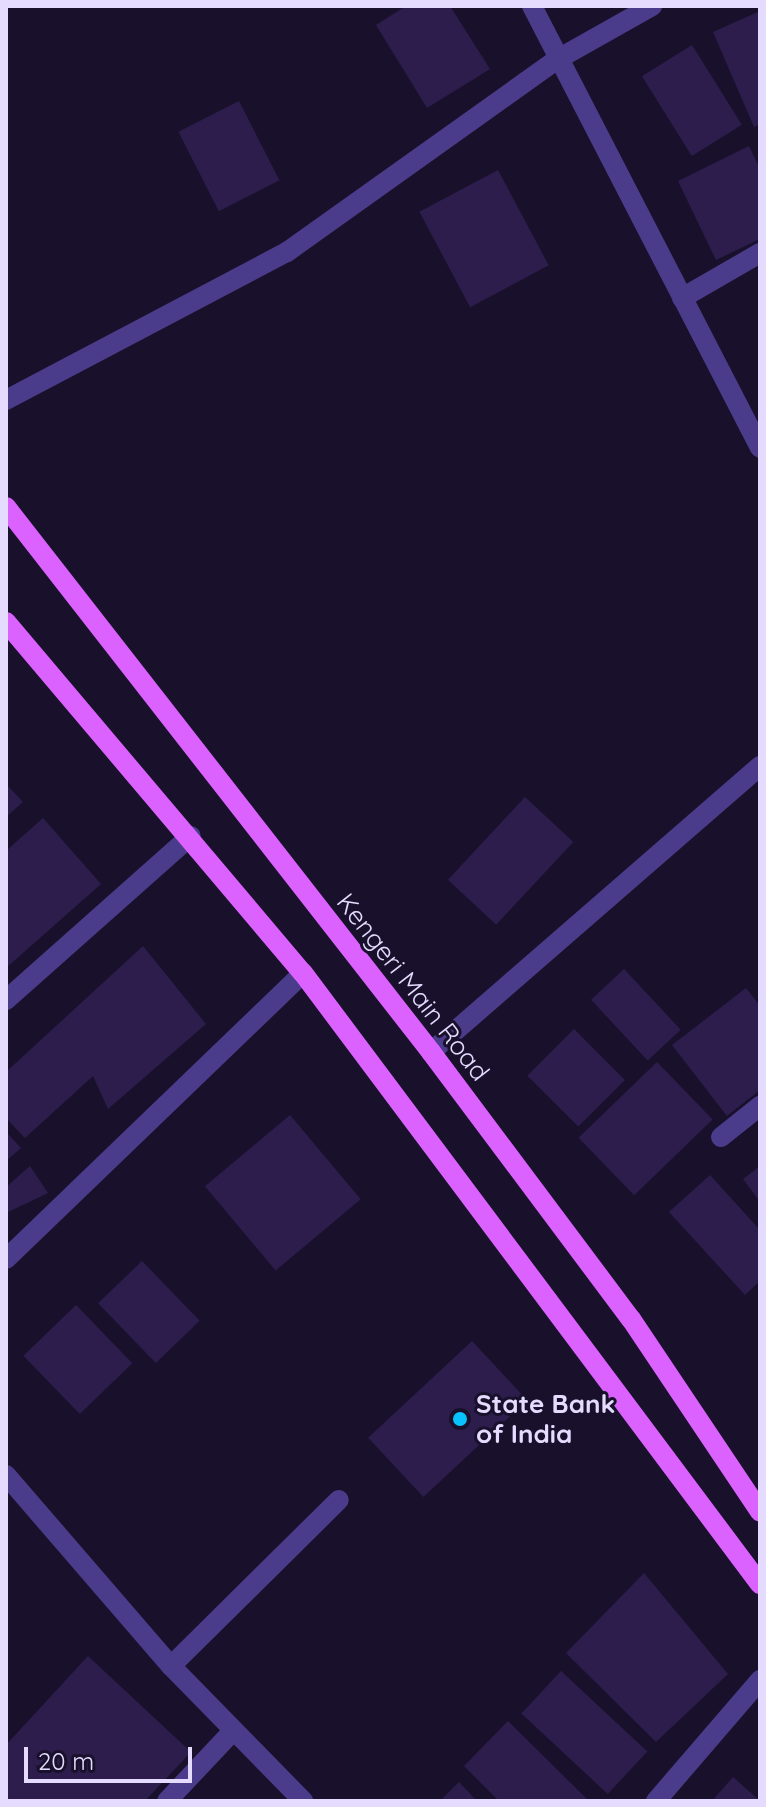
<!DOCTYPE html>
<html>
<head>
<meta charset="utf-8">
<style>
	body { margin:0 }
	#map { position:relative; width:766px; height:1807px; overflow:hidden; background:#19112b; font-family:Quicksand,sans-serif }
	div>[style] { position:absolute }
	.building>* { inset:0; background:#2d1d4c; transform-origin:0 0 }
	.minor>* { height:20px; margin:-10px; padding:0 10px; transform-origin:10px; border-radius:10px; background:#4a3c8a }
	.primary>* { height:20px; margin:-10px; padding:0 10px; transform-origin:10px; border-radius:10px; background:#db62ff }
	.dots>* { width:22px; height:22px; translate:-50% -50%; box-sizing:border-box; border:4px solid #19112b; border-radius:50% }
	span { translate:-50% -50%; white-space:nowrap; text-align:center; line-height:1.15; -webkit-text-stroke:6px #19112b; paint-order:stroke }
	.street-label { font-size:26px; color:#e4dbff }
	.poi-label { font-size:26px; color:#e4dbff; font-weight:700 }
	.left { translate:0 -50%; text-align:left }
	.frame { position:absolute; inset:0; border:8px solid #e4dbff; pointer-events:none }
	.scale { position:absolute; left:24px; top:1747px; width:168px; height:36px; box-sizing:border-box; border:4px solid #e4dbff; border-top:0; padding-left:10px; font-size:24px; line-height:28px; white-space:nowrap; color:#e4dbff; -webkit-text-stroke:6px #19112b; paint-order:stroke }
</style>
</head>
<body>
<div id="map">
	<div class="building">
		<div style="clip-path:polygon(406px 6px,450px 6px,490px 69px,427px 108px,376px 25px)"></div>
		<div style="clip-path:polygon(760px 11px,760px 124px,754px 127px,713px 32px)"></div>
		<div style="left:692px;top:45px;width:94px;height:59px;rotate:58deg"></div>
		<div style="left:239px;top:101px;width:89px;height:68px;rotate:63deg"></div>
		<div style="clip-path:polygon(749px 146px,760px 169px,760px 239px,716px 260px,678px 181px)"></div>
		<div style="left:498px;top:170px;width:108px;height:89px;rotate:62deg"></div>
		<div style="clip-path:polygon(6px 784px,23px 802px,6px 817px)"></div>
		<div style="left:525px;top:797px;width:66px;height:113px;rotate:43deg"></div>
		<div style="clip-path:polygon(43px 818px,101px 884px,6px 968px,6px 851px)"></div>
		<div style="clip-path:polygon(143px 946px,206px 1024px,108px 1109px,93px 1076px,25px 1138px,6px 1118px,6px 1072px)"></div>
		<div style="left:624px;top:969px;width:83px;height:45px;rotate:47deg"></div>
		<div style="clip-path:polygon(746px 988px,760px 1006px,760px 1090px,727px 1116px,672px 1045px)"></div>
		<div style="left:574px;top:1029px;width:72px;height:66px;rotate:45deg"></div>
		<div style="left:657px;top:1062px;width:80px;height:109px;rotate:46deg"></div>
		<div style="left:290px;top:1115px;width:110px;height:111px;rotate:50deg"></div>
		<div style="clip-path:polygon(6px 1132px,21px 1148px,6px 1161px)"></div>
		<div style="clip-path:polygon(30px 1166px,48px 1193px,6px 1213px,6px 1187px)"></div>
		<div style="clip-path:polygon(760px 1166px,760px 1202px,743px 1179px)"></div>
		<div style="clip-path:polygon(710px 1175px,760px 1230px,760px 1281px,745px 1295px,669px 1212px)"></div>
		<div style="left:142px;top:1261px;width:83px;height:61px;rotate:46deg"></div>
		<div style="left:76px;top:1305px;width:81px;height:73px;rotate:46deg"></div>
		<div style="left:472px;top:1341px;width:81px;height:142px;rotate:47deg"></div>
		<div style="clip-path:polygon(644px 1573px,728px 1674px,656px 1742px,566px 1653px)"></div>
		<div style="clip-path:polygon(88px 1656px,191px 1752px,145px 1801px,6px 1801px,6px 1745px)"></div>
		<div style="left:561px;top:1671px;width:118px;height:58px;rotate:43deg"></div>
		<div style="clip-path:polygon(508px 1721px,589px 1801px,499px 1801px,464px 1766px)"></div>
		<div style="clip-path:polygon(733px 1777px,760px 1801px,712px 1801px)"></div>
		<div style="clip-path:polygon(459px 1782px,477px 1801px,440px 1801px)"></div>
	</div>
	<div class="minor">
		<div style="left:532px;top:6px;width:497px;rotate:62.7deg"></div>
		<div style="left:682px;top:298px;width:90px;rotate:-30deg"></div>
		<div style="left:6px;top:400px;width:318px;rotate:-27.8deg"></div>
		<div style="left:287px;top:252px;width:333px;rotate:-35.5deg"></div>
		<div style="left:558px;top:59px;width:108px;rotate:-29.4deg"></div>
		<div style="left:6px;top:1000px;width:247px;rotate:-41.6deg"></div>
		<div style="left:431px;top:1052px;width:436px;rotate:-41deg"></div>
		<div style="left:721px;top:1137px;width:50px;rotate:-38.5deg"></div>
		<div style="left:6px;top:1259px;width:412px;rotate:-43.9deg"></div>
		<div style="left:6px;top:1475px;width:252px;rotate:49.2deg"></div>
		<div style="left:171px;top:1666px;width:189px;rotate:45.6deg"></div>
		<div style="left:171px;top:1666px;width:236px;rotate:-44.7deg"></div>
		<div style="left:167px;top:1801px;width:96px;rotate:-46.7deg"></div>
		<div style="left:656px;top:1801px;width:160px;rotate:-49.3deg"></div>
	</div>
	<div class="primary">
		<div style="left:6px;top:507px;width:691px;rotate:52.05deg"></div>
		<div style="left:431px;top:1052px;width:334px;rotate:53.2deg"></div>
		<div style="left:631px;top:1319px;width:232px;rotate:56.2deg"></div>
		<div style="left:6px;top:622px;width:460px;rotate:49.8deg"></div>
		<div style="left:303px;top:973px;width:763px;rotate:53.21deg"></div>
	</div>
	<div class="dots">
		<div style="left:460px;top:1419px;background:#07c2ff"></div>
	</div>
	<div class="street-label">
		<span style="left:413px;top:987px;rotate:52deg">Kengeri Main Road</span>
	</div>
	<div class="poi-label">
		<span class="left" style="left:476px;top:1419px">State Bank<br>of India</span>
	</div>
	<div class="frame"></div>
	<div class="scale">20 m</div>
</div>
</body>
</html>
